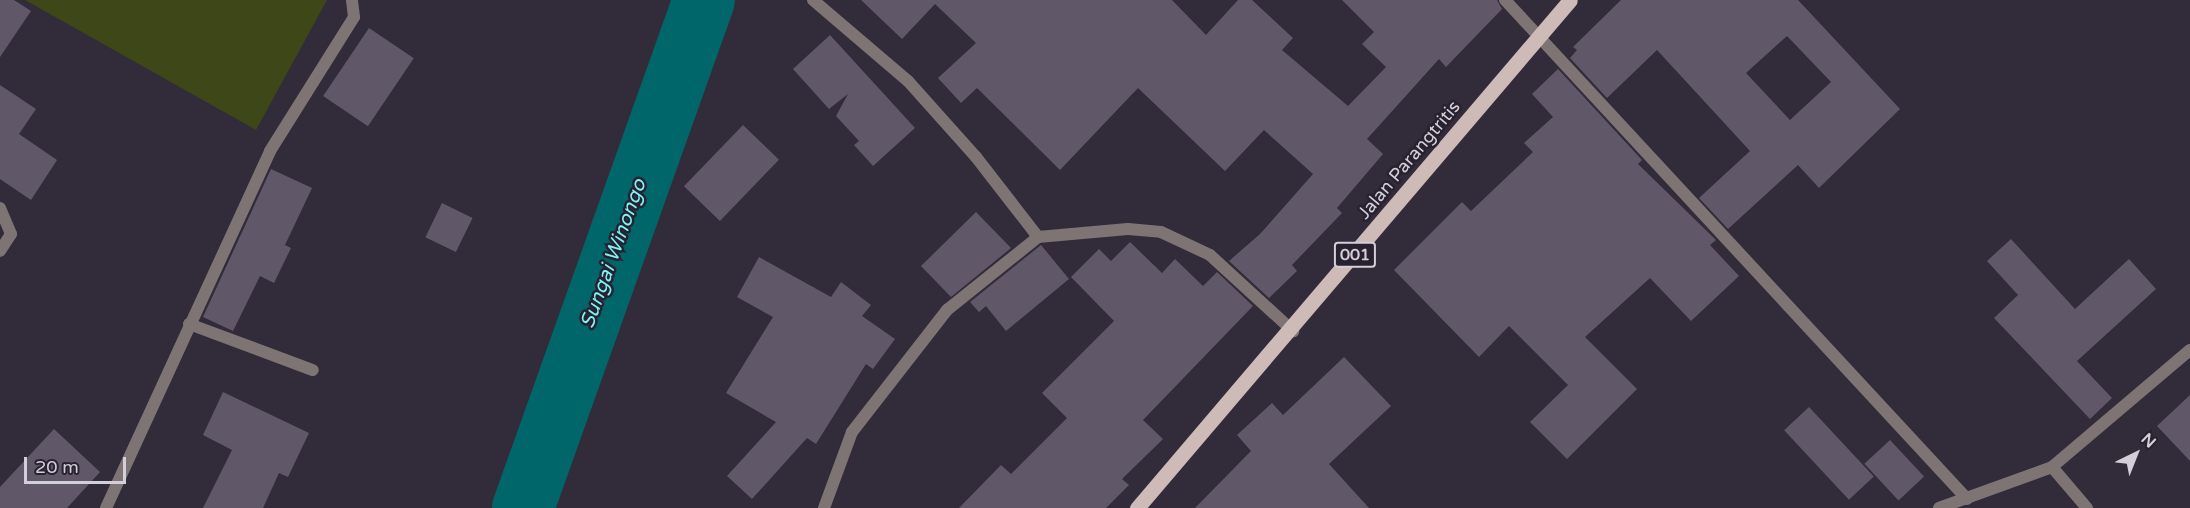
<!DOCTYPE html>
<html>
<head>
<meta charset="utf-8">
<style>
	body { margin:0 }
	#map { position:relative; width:2190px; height:508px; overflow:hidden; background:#322b3a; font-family:"Varela Round",sans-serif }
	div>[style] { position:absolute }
	.green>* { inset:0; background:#3d4718 }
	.river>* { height:62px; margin:-31px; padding:0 31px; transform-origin:31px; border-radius:31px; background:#016669 }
	.building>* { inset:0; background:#605869; transform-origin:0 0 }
	.street>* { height:12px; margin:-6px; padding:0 6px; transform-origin:6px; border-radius:6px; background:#7e7473 }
	.primary>* { height:15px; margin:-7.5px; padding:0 7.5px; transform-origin:7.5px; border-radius:7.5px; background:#cebab6 }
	span { translate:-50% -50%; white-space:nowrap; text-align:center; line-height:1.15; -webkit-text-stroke:5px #282130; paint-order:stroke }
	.shield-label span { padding:2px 4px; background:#282130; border:2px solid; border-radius:4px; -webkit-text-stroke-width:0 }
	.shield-label { font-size:16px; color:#d3cfd9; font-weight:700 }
	.street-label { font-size:18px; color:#d3cfd9 }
	.water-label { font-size:20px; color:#7df5f8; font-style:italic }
	.north { position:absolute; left:2106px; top:424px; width:60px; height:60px; -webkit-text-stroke:4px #282130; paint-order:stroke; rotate:43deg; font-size:16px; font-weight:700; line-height:24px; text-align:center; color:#d3cfd9 }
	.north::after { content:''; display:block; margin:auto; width:21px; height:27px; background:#d3cfd9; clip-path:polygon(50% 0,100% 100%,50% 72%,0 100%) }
	.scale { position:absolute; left:24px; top:457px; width:102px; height:27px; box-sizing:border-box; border:3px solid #d3cfd9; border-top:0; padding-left:8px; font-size:18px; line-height:21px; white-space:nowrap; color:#d3cfd9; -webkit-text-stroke:4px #282130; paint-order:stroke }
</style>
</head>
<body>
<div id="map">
	<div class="green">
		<div style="clip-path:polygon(25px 0,327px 0,256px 130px)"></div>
	</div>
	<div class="river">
		<div style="left:523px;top:508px;width:539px;rotate:-70.39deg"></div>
	</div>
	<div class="building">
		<div style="clip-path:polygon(0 0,14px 0,31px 11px,0 57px)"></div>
		<div style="clip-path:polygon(861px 0,1172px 0,1206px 35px,1238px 0,1252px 0,1293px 38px,1282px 50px,1348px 106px,1386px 67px,1362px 44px,1374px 32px,1342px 0,1497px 0,1502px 9px,1446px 67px,1439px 59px,1367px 139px,1383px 154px,1337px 208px,1342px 213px,1292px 265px,1297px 271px,1269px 298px,1229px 261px,1260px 234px,1313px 174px,1264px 130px,1225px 171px,1138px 88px,1060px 170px,977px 88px,961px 103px,938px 78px,976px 43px,935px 4px,902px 39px)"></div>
		<div style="clip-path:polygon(evenodd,1621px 0,1798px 0,1900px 109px,1819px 188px,1798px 165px,1728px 229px,1699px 198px,1750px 151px,1657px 50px,1607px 98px,1570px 58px,1577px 50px,1573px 47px,1621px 0,1787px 36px,1831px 82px,1790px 120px,1746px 73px,1787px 36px)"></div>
		<div style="left:369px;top:28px;width:54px;height:82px;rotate:34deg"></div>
		<div style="clip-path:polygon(830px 35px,915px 128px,873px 166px,854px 145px,859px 141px,836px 116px,848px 94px,829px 109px,793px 69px)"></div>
		<div style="clip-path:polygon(1558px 69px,1642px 160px,1638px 164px,1716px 240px,1710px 245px,1739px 276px,1691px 321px,1650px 278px,1585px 337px,1637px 389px,1567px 459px,1530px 422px,1568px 385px,1509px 326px,1479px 357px,1394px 270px,1462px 202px,1471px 211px,1533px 152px,1524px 143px,1553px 117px,1532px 94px)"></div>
		<div style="clip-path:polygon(0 85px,36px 109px,19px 134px,57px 160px,31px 200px,0 179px)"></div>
		<div style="left:743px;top:125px;width:50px;height:85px;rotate:44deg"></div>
		<div style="clip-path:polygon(271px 169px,312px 188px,285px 245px,291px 248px,274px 283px,260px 276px,233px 331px,203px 317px)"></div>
		<div style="left:442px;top:203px;width:34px;height:38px;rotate:26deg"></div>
		<div style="clip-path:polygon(976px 212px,1011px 248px,951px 297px,921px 266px)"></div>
		<div style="clip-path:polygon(2011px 239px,2075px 309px,2129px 259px,2156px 289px,2077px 361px,2112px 398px,2090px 419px,1994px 318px,2018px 295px,1987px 261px)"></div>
		<div style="clip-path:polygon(1130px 242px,1162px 273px,1175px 259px,1203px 286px,1217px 272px,1253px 306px,1143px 420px,1163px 439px,1122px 479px,1129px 485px,1106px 508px,959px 508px,1001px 465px,1011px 474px,1067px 418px,1042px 393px,1114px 321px,1071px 277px,1099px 249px,1111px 261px)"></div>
		<div style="clip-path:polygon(1041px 245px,1069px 279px,1006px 331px,986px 306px,979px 312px,970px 302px)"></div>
		<div style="clip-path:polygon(759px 257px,831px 297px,841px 282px,871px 305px,862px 316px,895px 339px,873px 369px,866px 364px,816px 444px,807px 438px,752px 499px,727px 476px,776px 422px,726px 393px,773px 317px,737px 297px)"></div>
		<div style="clip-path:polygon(1344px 357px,1391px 406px,1329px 464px,1369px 508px,1195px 508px,1251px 451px,1237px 435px,1272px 403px,1283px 415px)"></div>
		<div style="clip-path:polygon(223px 392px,309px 433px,288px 477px,279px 473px,263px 508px,203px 508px,232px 450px,203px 435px)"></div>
		<div style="clip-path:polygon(2190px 395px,2190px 461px,2157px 426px)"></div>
		<div style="left:1809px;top:407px;width:95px;height:34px;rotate:47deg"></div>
		<div style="clip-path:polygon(54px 429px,100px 472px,67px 508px,0 508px,0 487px)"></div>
		<div style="left:1890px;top:440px;width:50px;height:35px;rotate:47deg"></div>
	</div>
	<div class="street">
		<div style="left:813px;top:0;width:125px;rotate:40.5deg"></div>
		<div style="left:908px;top:81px;width:102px;rotate:48.2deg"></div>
		<div style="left:976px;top:157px;width:101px;rotate:52.2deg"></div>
		<div style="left:1505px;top:0;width:680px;rotate:47.2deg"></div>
		<div style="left:0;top:208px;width:28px;rotate:67deg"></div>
		<div style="left:11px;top:234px;width:20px;rotate:123deg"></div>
		<div style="left:189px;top:324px;width:132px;rotate:20.4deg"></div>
		<div style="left:2052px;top:467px;width:54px;rotate:49.5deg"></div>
		<div style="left:106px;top:508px;width:393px;rotate:-65.3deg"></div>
		<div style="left:270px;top:151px;width:158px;rotate:-57.9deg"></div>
		<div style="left:354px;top:17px;width:17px;rotate:-97deg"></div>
		<div style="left:824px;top:508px;width:81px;rotate:-69.8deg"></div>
		<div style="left:852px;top:432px;width:155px;rotate:-52.1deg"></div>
		<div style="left:947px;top:310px;width:117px;rotate:-38.7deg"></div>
		<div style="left:1038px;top:237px;width:90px;rotate:-5.1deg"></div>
		<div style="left:1128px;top:229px;width:33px;rotate:5deg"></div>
		<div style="left:1161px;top:232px;width:54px;rotate:25.1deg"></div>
		<div style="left:1210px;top:255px;width:113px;rotate:42.5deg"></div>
		<div style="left:1939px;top:508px;width:120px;rotate:-19.9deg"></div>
		<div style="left:2052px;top:467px;width:181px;rotate:-40.3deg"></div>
	</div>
	<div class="primary">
		<div style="left:1137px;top:508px;width:667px;rotate:-49.56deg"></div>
	</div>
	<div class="shield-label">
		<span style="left:1355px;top:255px">001</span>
	</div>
	<div class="street-label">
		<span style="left:1409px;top:160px;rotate:-50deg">Jalan Parangtritis</span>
	</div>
	<div class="water-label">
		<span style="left:614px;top:254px;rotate:-70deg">Sungai Winongo</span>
	</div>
	<div class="north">N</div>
	<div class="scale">20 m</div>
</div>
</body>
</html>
